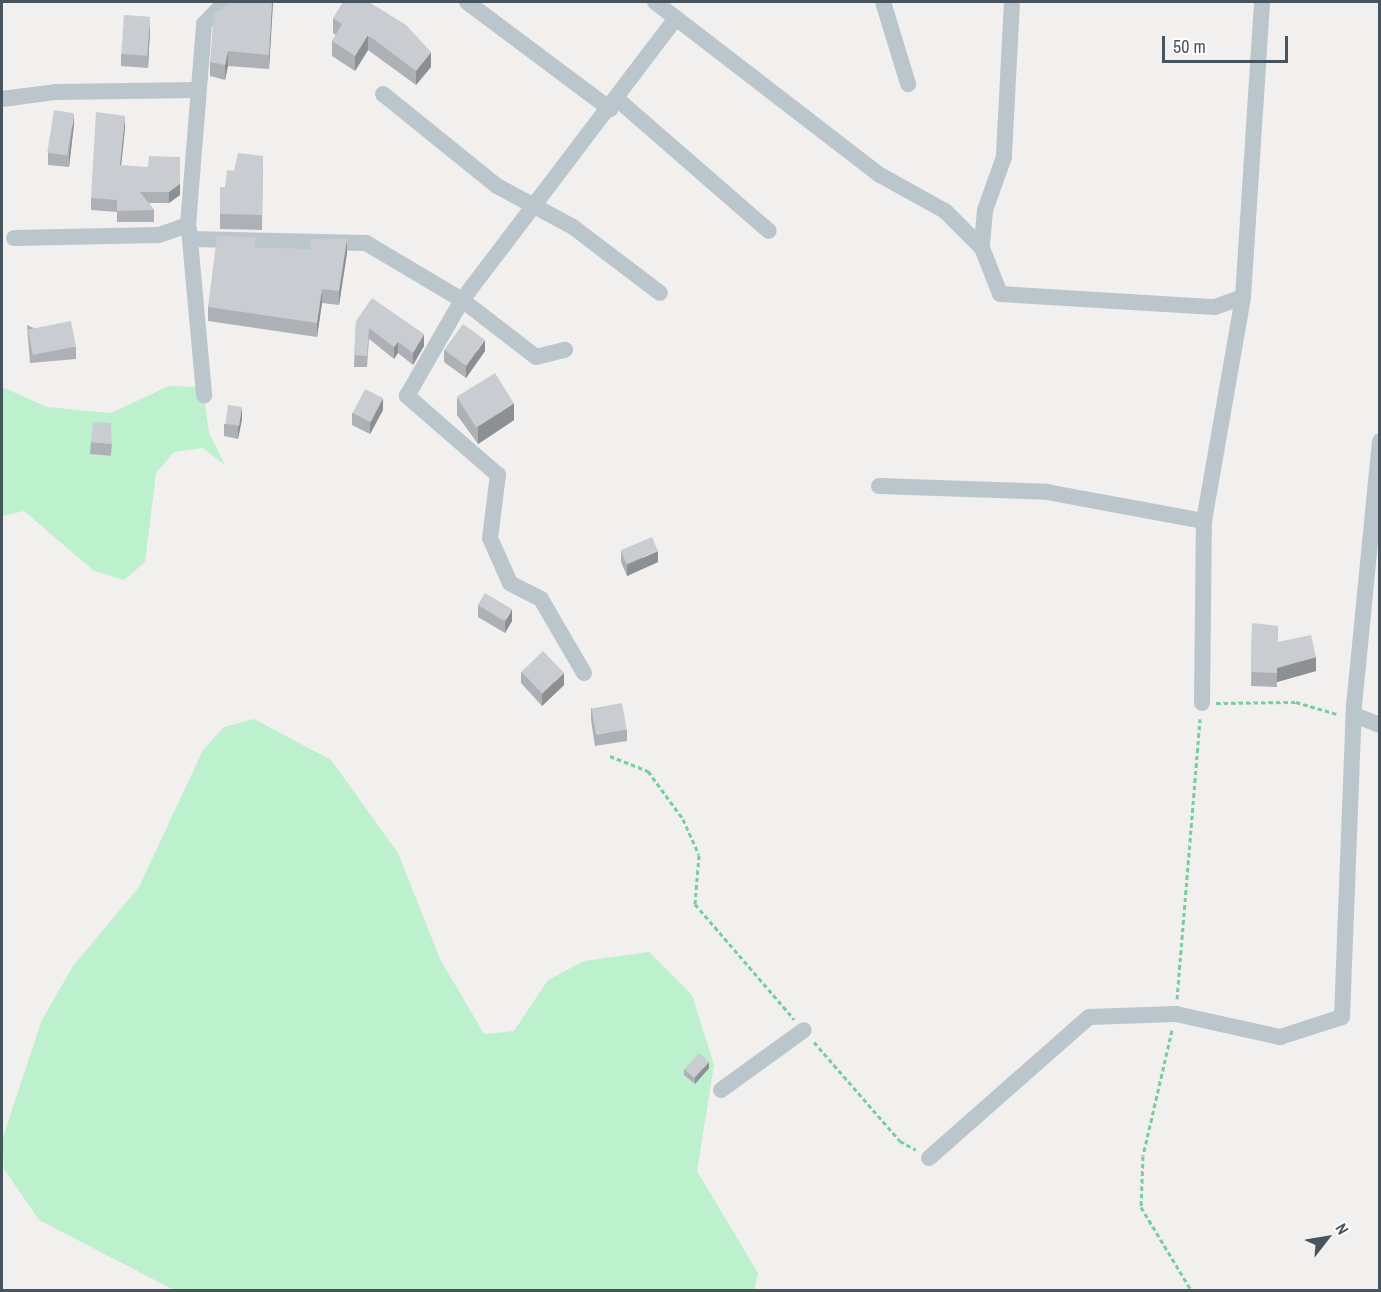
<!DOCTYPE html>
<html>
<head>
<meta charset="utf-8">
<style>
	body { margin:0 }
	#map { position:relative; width:1381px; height:1292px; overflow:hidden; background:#f2efef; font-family:"Archivo Narrow",sans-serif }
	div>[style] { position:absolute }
	.green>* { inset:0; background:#bdf0cd }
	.path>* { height:3px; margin-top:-1.5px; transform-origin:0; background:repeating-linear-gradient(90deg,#74cf9b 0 4.5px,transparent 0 7.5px) }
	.minor>* { height:16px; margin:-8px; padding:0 8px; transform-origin:8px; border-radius:8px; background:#bbc5cc }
	.wall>* { inset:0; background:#adb0b5; transform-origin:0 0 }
	.shaded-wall>* { inset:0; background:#8d9093 }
	.building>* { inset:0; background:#c9cdd2; transform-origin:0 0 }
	span { translate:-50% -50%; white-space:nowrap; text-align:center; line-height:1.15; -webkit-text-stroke:6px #fff; paint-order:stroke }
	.frame { position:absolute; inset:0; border:3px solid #47545d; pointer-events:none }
	.north { position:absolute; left:1297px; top:1208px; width:60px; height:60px; -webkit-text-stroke:4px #fff; paint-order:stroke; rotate:59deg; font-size:16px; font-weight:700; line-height:24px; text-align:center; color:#47545d }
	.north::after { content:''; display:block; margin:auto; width:21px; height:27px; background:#47545d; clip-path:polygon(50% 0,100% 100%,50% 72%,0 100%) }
	.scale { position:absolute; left:1162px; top:36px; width:126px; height:27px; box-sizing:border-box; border:3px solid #47545d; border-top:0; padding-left:8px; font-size:18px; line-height:21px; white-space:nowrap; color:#47545d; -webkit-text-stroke:4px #fff; paint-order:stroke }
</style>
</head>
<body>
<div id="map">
	<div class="green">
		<div style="clip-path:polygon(169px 386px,203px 387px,209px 433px,225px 465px,203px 448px,174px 452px,156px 473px,145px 562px,124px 580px,94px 571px,24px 511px,2px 516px,2px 387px,47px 407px,111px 413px)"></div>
		<div style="clip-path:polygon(254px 719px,331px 760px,398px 853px,440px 959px,484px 1034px,514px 1031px,548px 980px,584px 961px,649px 952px,692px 995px,714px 1065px,697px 1171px,758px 1273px,754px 1290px,174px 1290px,39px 1220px,4px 1169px,2px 1140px,42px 1020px,73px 966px,139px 887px,203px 750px,224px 727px)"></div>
	</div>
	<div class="path">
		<div style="left:1216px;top:703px;width:80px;rotate:-0.7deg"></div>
		<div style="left:1296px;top:702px;width:43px;rotate:16.3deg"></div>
		<div style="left:610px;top:756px;width:41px;rotate:21.5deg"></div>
		<div style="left:648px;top:771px;width:59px;rotate:53.9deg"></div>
		<div style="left:683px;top:819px;width:39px;rotate:66deg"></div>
		<div style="left:699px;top:855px;width:49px;rotate:94.7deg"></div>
		<div style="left:695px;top:904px;width:152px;rotate:49.3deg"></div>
		<div style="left:1177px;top:999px;width:281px;rotate:-85.3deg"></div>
		<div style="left:1172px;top:1030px;width:129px;rotate:103deg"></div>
		<div style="left:1143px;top:1156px;width:51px;rotate:92.2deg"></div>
		<div style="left:1141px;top:1207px;width:97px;rotate:58.9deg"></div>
		<div style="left:814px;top:1042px;width:131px;rotate:49deg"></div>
		<div style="left:900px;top:1141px;width:18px;rotate:29deg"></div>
	</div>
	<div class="minor">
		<div style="left:467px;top:2px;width:179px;rotate:36.8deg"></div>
		<div style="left:655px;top:2px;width:284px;rotate:37.6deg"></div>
		<div style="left:880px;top:175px;width:74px;rotate:29deg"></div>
		<div style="left:945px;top:211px;width:52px;rotate:45deg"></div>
		<div style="left:883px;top:2px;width:86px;rotate:73deg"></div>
		<div style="left:1012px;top:2px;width:155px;rotate:93deg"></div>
		<div style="left:1004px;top:157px;width:56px;rotate:109.7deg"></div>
		<div style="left:985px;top:210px;width:38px;rotate:95deg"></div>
		<div style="left:982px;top:248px;width:49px;rotate:68.6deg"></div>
		<div style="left:1000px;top:294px;width:215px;rotate:3.5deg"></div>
		<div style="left:1215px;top:307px;width:30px;rotate:-20deg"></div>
		<div style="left:383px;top:94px;width:146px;rotate:38.9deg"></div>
		<div style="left:497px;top:186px;width:86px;rotate:28.3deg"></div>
		<div style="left:573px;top:227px;width:109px;rotate:37.2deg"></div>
		<div style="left:2px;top:99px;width:53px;rotate:-7.5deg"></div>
		<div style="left:55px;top:92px;width:142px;rotate:-0.8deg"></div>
		<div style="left:617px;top:99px;width:201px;rotate:41deg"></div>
		<div style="left:189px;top:229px;width:167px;rotate:84.8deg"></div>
		<div style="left:14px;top:238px;width:145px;rotate:-1.2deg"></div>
		<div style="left:159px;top:235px;width:31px;rotate:-19deg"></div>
		<div style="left:188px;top:225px;width:202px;rotate:-85.4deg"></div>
		<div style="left:204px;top:24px;width:30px;rotate:-46deg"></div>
		<div style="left:225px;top:2px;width:9px"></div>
		<div style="left:190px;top:239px;width:176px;rotate:1.3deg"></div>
		<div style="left:366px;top:243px;width:112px;rotate:30.7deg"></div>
		<div style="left:462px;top:300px;width:93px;rotate:37.6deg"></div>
		<div style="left:536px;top:357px;width:30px;rotate:-14deg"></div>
		<div style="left:879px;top:486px;width:168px;rotate:2deg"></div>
		<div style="left:1047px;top:492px;width:160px;rotate:10.5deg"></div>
		<div style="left:584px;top:673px;width:86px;rotate:-120.2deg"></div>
		<div style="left:541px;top:599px;width:35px;rotate:-153deg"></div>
		<div style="left:510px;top:583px;width:49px;rotate:-114deg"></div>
		<div style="left:490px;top:538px;width:64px;rotate:-82.8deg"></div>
		<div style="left:498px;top:475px;width:121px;rotate:-139deg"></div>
		<div style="left:407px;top:396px;width:111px;rotate:-60.2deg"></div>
		<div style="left:462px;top:300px;width:354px;rotate:-52.8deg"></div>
		<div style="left:1202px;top:703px;width:182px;rotate:-89.4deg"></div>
		<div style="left:1204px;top:521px;width:227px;rotate:-80.1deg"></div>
		<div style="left:1243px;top:297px;width:296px;rotate:-86.3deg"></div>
		<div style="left:1354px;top:715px;width:28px;rotate:21deg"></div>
		<div style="left:721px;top:1090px;width:102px;rotate:-35.9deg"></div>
		<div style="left:929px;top:1158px;width:213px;rotate:-41.4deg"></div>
		<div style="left:1089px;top:1017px;width:87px;rotate:-2deg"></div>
		<div style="left:1176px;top:1014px;width:107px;rotate:12.5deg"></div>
		<div style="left:1280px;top:1037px;width:65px;rotate:-17.9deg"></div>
		<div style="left:1342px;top:1017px;width:311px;rotate:-87.8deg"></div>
		<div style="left:1354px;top:706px;width:266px;rotate:-84.4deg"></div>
	</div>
	<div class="wall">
		<div style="clip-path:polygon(273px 2px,269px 69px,228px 66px,225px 80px,210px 76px,210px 62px)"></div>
		<div style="clip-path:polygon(333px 18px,431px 67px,416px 85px,368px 50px,355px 71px,332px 56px,332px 41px,336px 35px,333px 33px)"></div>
		<div style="clip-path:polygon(150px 29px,148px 68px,121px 66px,121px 54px)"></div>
		<div style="clip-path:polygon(74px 124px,69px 167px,48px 165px,48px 153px)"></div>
		<div style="clip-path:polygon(125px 128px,121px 165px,180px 195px,169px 203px,149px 203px,154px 210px,154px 222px,117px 222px,117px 212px,91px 210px,91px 198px)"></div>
		<div style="clip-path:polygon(263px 156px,262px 230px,220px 229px,220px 187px,225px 187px,234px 171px)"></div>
		<div style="clip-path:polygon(256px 247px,347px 253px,339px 305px,322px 303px,317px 337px,208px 321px,208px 307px)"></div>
		<div style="clip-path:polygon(356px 321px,424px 346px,413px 365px,398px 353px,394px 359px,369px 339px,367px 367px,354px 367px)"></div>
		<div style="clip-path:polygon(27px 325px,76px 347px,76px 359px,30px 363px)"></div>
		<div style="clip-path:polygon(444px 350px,485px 351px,466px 378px,444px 362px)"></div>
		<div style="clip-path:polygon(457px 398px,514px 420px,478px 444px,457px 415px)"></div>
		<div style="clip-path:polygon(383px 410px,370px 434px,352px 425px,352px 413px)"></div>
		<div style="clip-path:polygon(242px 419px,238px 439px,224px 436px,224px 424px)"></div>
		<div style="left:91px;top:442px;width:21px;height:12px;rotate:5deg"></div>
		<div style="clip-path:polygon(621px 551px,658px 562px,627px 576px,621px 562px)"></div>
		<div style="clip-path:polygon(478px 605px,512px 621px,505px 633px,478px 617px)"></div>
		<div style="clip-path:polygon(1252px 623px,1278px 642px,1316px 671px,1277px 682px,1277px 687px,1251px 686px)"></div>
		<div style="clip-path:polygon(521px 672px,564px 685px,542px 706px,521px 683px)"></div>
		<div style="clip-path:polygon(591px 708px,627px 730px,627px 741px,595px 746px,591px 720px)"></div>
		<div style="clip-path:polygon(709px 1068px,695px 1084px,684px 1075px,684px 1069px)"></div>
	</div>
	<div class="shaded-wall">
		<div style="clip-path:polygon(272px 2px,273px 2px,269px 69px,269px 55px)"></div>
		<div style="clip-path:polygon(150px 17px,150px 29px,148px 68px,148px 56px)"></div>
		<div style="clip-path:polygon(368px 35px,368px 50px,355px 71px,355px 56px)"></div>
		<div style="clip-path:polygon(228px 51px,228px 66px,225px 80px,225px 65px)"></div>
		<div style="clip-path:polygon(431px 52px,431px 67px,416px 85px,416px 71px)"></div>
		<div style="clip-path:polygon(74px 113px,74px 124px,69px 167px,69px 155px)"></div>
		<div style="clip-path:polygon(125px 116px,125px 128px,120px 177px,120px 165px)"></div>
		<div style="clip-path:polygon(180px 168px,180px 195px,169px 203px,169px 192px)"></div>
		<div style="clip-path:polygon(347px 239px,347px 253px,339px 305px,339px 291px)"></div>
		<div style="clip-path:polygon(322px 289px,322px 303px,317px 337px,317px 323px)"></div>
		<div style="clip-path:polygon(424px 334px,424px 346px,413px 365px,413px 353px)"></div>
		<div style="clip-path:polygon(485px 340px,485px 351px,466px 378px,466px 367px)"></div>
		<div style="clip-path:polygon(398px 342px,398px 353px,394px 359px,394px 347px)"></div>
		<div style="clip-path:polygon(383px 398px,383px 410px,370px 434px,370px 423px)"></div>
		<div style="clip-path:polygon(514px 403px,514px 420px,478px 444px,478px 427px)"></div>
		<div style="clip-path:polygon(242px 407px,242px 419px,238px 439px,238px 427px)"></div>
		<div style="clip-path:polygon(658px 551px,658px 562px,627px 576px,627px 565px)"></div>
		<div style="clip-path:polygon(512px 609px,512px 621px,505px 633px,505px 622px)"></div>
		<div style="clip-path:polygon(1316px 657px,1316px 671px,1277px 682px,1277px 668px)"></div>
		<div style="clip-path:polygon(564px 673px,564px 685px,542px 706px,542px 694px)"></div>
		<div style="clip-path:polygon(709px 1062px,709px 1068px,695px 1084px,695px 1078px)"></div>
	</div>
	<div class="building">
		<div style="clip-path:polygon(231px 2px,272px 2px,269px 55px,228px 51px,225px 65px,210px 62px,214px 14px)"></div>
		<div style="clip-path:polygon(343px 2px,369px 2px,406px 25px,431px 52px,416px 71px,368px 35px,355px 56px,332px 41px,342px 24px,333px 18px)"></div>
		<div style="left:124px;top:15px;width:26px;height:39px;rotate:4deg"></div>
		<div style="left:54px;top:110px;width:20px;height:43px;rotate:9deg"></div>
		<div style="clip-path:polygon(96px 112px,125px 116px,120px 165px,148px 167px,149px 156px,180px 157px,180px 184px,169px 192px,140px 192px,154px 210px,117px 211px,117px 200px,91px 198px)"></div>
		<div style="clip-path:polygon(238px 153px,263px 156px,262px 215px,220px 214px,220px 187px,225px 187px,227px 170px,234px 171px)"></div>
		<div style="clip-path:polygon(217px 236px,256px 237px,254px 247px,310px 249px,311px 239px,347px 239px,339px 291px,322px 289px,317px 323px,208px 307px)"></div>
		<div style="clip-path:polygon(372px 298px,424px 334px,413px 353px,398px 342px,394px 347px,369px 328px,367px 356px,354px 355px,356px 321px)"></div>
		<div style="left:71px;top:321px;width:26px;height:44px;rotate:79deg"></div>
		<div style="left:463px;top:324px;width:27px;height:32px;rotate:36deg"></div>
		<div style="left:495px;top:373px;width:36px;height:45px;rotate:58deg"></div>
		<div style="left:365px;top:389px;width:20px;height:27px;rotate:27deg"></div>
		<div style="left:228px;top:405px;width:14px;height:19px;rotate:8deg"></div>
		<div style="clip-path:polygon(93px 422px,111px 423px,112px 444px,91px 442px)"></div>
		<div style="left:652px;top:537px;width:15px;height:34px;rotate:67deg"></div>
		<div style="left:485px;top:593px;width:31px;height:14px;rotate:31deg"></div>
		<div style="clip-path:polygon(1252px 623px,1278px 626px,1278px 642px,1311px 635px,1316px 657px,1277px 668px,1277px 673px,1251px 672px)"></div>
		<div style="left:543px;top:651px;width:30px;height:30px;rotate:46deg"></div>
		<div style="left:622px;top:703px;width:27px;height:31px;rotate:80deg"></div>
		<div style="left:699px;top:1053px;width:13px;height:22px;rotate:42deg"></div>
	</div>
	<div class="frame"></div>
	<div class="north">N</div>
	<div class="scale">50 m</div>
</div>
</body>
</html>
